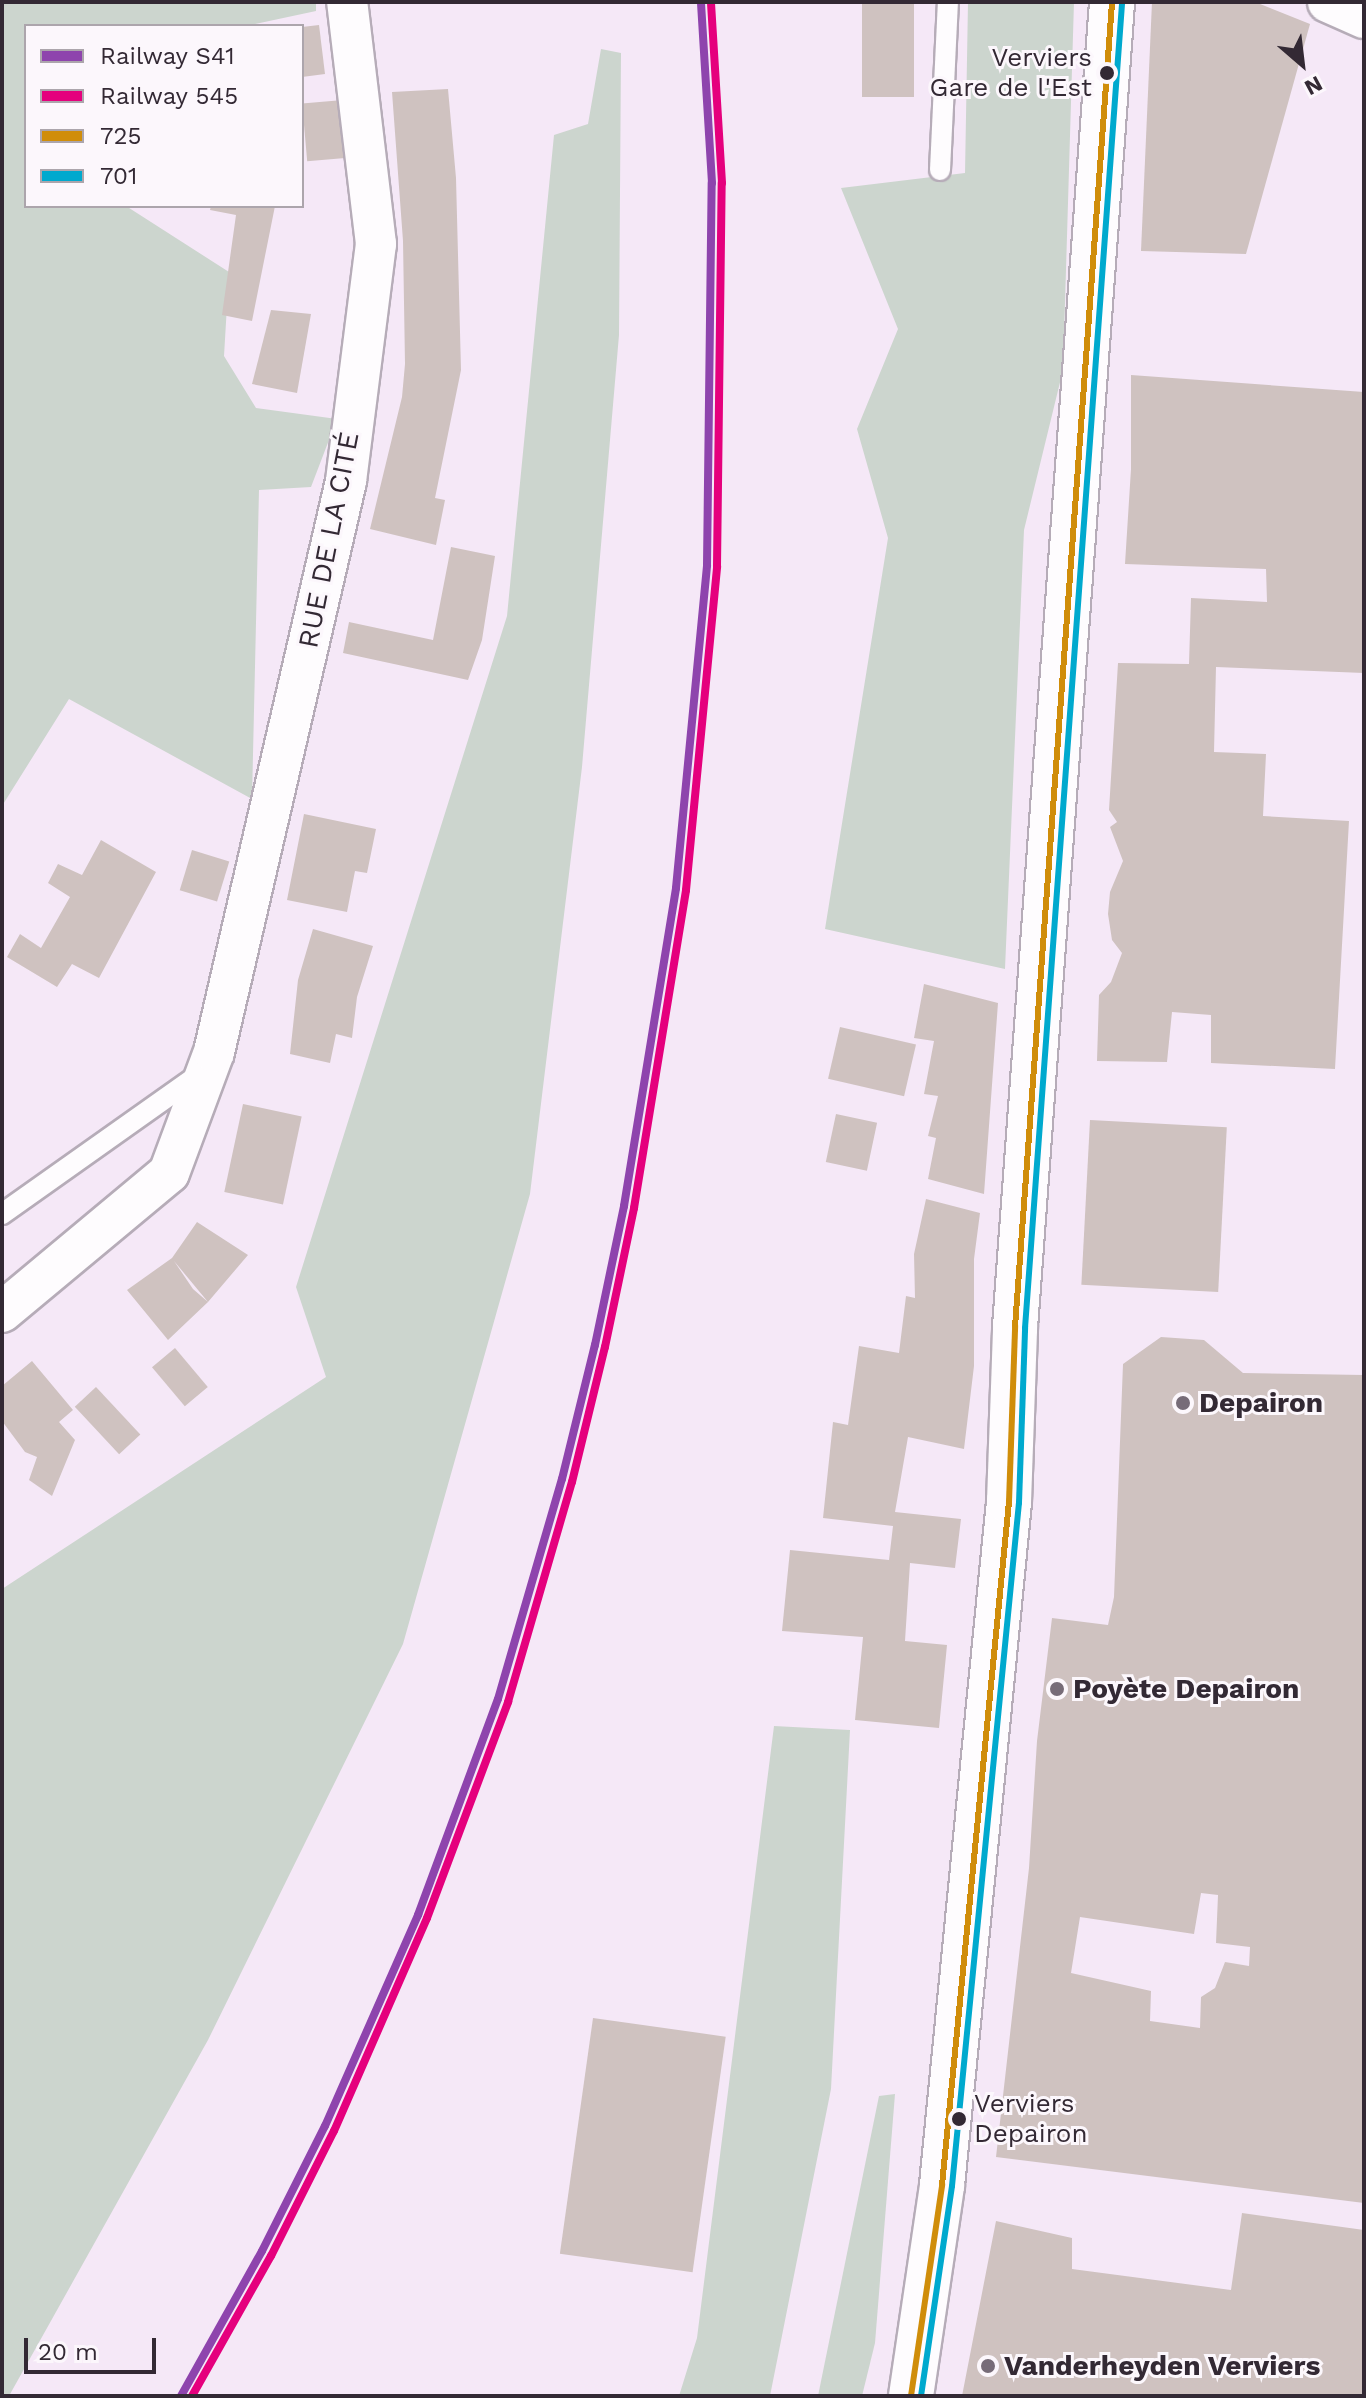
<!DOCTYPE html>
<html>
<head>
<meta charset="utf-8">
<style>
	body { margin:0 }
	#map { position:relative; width:1366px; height:2398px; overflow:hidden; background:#f5e8f7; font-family:"Work Sans",sans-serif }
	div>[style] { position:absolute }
	.green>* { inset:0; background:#ccd5ce }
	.building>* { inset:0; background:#cfc2c0; transform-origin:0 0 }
	.roads { filter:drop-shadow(2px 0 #b6acb8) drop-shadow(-2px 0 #b6acb8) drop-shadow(0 2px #b6acb8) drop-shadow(0 -2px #b6acb8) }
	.service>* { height:20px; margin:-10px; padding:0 10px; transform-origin:10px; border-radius:10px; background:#fefcfe }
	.minor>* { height:40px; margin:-20px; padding:0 20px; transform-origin:20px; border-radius:20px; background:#fefcfe }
	.primary>* { height:44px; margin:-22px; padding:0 22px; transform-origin:22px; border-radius:22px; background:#fefcfe }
	.bus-1>* { height:6px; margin:-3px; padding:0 3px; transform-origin:3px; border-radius:3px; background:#d08d0a }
	.bus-2>* { height:6px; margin:-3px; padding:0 3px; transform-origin:3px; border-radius:3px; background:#00a9ce }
	.rail-1>* { height:8px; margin:-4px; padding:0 4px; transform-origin:4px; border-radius:4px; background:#8e44ad }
	.rail-2>* { height:8px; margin:-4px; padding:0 4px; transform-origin:4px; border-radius:4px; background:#e5007d }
	.dots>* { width:22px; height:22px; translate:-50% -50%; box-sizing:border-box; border:4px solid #fcf7fc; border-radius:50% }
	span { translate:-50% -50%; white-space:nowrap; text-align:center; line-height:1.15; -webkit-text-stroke:6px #fcf7fc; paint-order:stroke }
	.bus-label { font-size:26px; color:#332934 }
	.right { translate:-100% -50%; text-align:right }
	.left { translate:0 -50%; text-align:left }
	.street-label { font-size:28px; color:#332934 }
	.poi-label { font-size:28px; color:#332934; font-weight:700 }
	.frame { position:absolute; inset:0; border:4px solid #332934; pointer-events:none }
	.legend { position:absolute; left:24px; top:24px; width:280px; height:184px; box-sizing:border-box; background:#fcf7fc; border:2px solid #aca5ac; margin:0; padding:10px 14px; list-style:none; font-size:24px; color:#332934 }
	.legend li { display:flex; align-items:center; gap:16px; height:40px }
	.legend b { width:40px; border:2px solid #aca5ac }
	.north { position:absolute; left:1262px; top:24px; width:80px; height:80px; -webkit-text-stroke:6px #fcf7fc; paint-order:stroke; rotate:152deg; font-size:22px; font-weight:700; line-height:32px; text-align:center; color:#332934 }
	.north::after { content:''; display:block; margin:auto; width:28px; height:36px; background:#332934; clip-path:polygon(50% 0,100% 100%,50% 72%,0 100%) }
	.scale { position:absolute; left:24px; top:2338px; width:132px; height:36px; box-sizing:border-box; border:4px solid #332934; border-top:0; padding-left:10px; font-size:24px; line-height:28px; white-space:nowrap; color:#332934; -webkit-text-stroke:6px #fcf7fc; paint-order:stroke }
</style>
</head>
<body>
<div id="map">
	<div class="green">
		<div style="clip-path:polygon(2px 2px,316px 2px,316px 11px,246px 26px,26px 26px,26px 206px,126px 206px,229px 272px,224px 356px,256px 408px,337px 419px,311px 487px,259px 490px,252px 799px,69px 699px,2px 806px)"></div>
		<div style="clip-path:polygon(968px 2px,1074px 2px,1063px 370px,1024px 530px,1005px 969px,825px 929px,888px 538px,857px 429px,898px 329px,841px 188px,965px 173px)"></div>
		<div style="clip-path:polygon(601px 49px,621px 53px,619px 335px,582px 767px,530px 1194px,403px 1644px,208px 2040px,9px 2396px,2px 2396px,2px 1589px,326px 1377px,296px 1287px,507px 616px,554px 135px,588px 124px)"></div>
		<div style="clip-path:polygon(774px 1726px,850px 1730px,831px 2089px,770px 2396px,679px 2396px,697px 2338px)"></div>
		<div style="clip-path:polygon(895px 2094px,875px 2343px,862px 2396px,818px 2396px,879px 2096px)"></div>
	</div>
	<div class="building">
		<div style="left:862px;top:2px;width:52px;height:95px"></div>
		<div style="clip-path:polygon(1152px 2px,1255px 2px,1310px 24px,1246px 254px,1141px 251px)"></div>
		<div style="clip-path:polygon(319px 25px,325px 74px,302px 77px,302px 27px)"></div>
		<div style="clip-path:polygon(448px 89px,456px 178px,461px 370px,435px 498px,445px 500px,436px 545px,370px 529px,402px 397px,405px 364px,403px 241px,392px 92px)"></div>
		<div style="left:343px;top:100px;width:58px;height:41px;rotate:85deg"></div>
		<div style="clip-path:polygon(211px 206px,275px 206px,252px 321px,222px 315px,236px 215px,210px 210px)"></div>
		<div style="clip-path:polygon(271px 310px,311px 314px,297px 393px,252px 384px)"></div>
		<div style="clip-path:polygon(1131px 375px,1364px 392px,1364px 673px,1216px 667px,1214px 752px,1266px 754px,1263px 816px,1349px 821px,1335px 1069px,1211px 1063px,1211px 1015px,1172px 1012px,1167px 1062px,1097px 1061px,1099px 995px,1111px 982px,1122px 953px,1112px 940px,1108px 914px,1110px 892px,1123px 861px,1110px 827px,1117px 822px,1109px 810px,1118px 663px,1189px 664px,1191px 598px,1267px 602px,1266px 569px,1125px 564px,1131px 469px)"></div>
		<div style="clip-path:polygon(451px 547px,495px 556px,482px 640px,468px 680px,343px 653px,349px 622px,433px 640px)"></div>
		<div style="clip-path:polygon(304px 814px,376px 829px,367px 873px,355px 871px,347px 912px,287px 900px)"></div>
		<div style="clip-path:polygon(101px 840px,156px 872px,99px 978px,72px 964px,57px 987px,7px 957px,20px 934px,41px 948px,70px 897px,48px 883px,58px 864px,82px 875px)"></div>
		<div style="left:192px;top:850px;width:39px;height:42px;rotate:17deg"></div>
		<div style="clip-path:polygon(313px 929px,373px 946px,357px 997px,352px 1038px,336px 1034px,330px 1063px,290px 1054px,298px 980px)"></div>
		<div style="clip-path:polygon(924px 984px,998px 1003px,984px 1194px,928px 1179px,936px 1138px,928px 1136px,938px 1096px,924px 1094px,934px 1041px,914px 1038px)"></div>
		<div style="left:840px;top:1027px;width:78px;height:53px;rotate:13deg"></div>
		<div style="left:243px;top:1104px;width:60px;height:90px;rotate:12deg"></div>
		<div style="left:836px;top:1114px;width:42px;height:49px;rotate:12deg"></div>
		<div style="left:1090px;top:1120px;width:137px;height:165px;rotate:3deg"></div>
		<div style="clip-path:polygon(926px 1199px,980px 1213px,974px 1259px,974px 1366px,964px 1449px,908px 1437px,895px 1512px,961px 1519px,955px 1568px,910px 1563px,905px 1641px,947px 1645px,939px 1728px,855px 1720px,863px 1637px,782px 1631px,790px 1550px,889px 1560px,893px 1526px,823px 1518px,833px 1422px,848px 1425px,859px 1346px,899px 1353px,906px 1296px,915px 1298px,914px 1254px)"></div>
		<div style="clip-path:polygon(197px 1222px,248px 1255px,208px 1302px,174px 1261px,193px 1289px,208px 1302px,168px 1340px,127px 1290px,172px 1258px)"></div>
		<div style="clip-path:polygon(evenodd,1161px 1337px,1204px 1340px,1243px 1373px,1364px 1375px,1364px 2203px,996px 2157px,1029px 1868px,1037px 1741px,1052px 1618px,1108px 1625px,1114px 1597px,1123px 1364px,1161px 1337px,1201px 1893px,1218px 1895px,1216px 1943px,1250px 1947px,1249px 1966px,1225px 1962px,1215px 1988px,1201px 1997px,1200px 2028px,1150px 2021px,1151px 1991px,1071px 1973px,1080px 1917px,1194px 1934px,1201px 1893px)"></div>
		<div style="left:175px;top:1348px;width:51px;height:30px;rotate:50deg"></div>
		<div style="clip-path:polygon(32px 1361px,73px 1410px,59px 1422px,75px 1440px,52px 1496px,29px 1480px,37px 1457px,25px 1452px,2px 1421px,2px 1386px)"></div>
		<div style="left:96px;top:1387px;width:65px;height:29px;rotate:47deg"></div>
		<div style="left:593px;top:2018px;width:134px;height:238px;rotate:8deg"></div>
		<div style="clip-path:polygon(1242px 2213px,1364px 2230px,1364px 2396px,962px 2396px,996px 2221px,1072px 2238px,1072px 2269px,1231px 2290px)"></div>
	</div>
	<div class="roads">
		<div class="service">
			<div style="left:940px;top:170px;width:168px;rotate:-87.3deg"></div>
			<div style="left:2px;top:1214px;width:242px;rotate:-35.3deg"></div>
		</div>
		<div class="minor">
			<div style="left:1328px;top:2px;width:39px;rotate:24deg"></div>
			<div style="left:2px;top:1312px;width:217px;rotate:-39.8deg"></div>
			<div style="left:169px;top:1173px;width:129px;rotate:-69.6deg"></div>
			<div style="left:214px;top:1052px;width:586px;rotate:-76.98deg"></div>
			<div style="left:346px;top:481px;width:239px;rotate:-82.8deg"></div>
			<div style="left:376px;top:244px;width:244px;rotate:-96.8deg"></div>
		</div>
		<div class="primary">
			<div style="left:911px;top:2396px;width:213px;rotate:-81.6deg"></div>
			<div style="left:942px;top:2185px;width:686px;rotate:-84.4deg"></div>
			<div style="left:1009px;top:1502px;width:175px;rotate:-88deg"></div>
			<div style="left:1015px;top:1327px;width:1329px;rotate:-85.81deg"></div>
		</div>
	</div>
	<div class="bus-1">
		<div style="left:911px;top:2396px;width:213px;rotate:-81.6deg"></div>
		<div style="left:942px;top:2185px;width:686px;rotate:-84.4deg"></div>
		<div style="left:1009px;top:1502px;width:175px;rotate:-88deg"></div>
		<div style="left:1015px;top:1327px;width:1329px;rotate:-85.81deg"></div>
	</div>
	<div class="bus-2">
		<div style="left:921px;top:2396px;width:212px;rotate:-81.6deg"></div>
		<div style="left:952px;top:2186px;width:686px;rotate:-84.4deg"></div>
		<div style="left:1019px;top:1503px;width:175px;rotate:-88deg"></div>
		<div style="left:1025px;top:1328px;width:1329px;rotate:-85.81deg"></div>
	</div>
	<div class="rail-1">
		<div style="left:181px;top:2396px;width:166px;rotate:-60.8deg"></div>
		<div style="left:262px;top:2251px;width:140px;rotate:-63.3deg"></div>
		<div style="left:325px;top:2126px;width:231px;rotate:-66.2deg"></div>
		<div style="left:418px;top:1915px;width:230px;rotate:-69.7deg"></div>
		<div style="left:498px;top:1699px;width:229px;rotate:-73.8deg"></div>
		<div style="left:562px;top:1479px;width:138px;rotate:-76.2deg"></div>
		<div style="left:595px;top:1345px;width:142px;rotate:-78.2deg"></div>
		<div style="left:624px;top:1206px;width:322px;rotate:-80.7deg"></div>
		<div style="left:676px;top:888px;width:324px;rotate:-84.5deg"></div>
		<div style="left:707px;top:565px;width:382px;rotate:-89.3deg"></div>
		<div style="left:712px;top:183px;width:181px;rotate:-93.5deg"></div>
	</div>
	<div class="rail-2">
		<div style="left:192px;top:2396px;width:161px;rotate:-60.6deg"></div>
		<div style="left:271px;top:2256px;width:140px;rotate:-63.3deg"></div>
		<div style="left:334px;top:2131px;width:232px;rotate:-66.4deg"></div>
		<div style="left:427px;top:1918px;width:231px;rotate:-69.4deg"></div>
		<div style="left:508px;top:1702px;width:229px;rotate:-73.8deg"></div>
		<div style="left:572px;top:1482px;width:139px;rotate:-76.3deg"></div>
		<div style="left:605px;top:1347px;width:142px;rotate:-78.2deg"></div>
		<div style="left:634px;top:1208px;width:322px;rotate:-80.7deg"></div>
		<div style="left:686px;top:890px;width:325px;rotate:-84.5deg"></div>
		<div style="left:717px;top:566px;width:383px;rotate:-89.3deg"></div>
		<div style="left:722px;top:183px;width:181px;rotate:-93.5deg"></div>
	</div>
	<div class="dots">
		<div style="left:1107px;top:73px;background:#332934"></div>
		<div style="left:1183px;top:1403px;background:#776c78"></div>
		<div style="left:1057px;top:1689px;background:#776c78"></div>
		<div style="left:959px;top:2119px;background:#332934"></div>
		<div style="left:988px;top:2366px;background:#776c78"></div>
	</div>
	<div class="bus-label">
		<span class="right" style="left:1092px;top:73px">Verviers<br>Gare de l'Est</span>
		<span class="left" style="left:974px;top:2119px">Verviers<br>Depairon</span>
	</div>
	<div class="street-label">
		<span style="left:329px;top:540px;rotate:-79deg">RUE DE LA CITÉ</span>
	</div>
	<div class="poi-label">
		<span class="left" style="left:1199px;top:1403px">Depairon</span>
		<span class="left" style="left:1073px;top:1689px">Poyète Depairon</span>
		<span class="left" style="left:1004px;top:2366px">Vanderheyden Verviers</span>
	</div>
	<div class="frame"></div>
	<ul class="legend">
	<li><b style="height:10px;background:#8e44ad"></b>Railway S41</li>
	<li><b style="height:10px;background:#e5007d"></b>Railway 545</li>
	<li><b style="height:10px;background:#d08d0a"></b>725</li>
	<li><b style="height:10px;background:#00a9ce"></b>701</li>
	</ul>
	<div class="north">N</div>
	<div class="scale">20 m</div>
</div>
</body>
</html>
